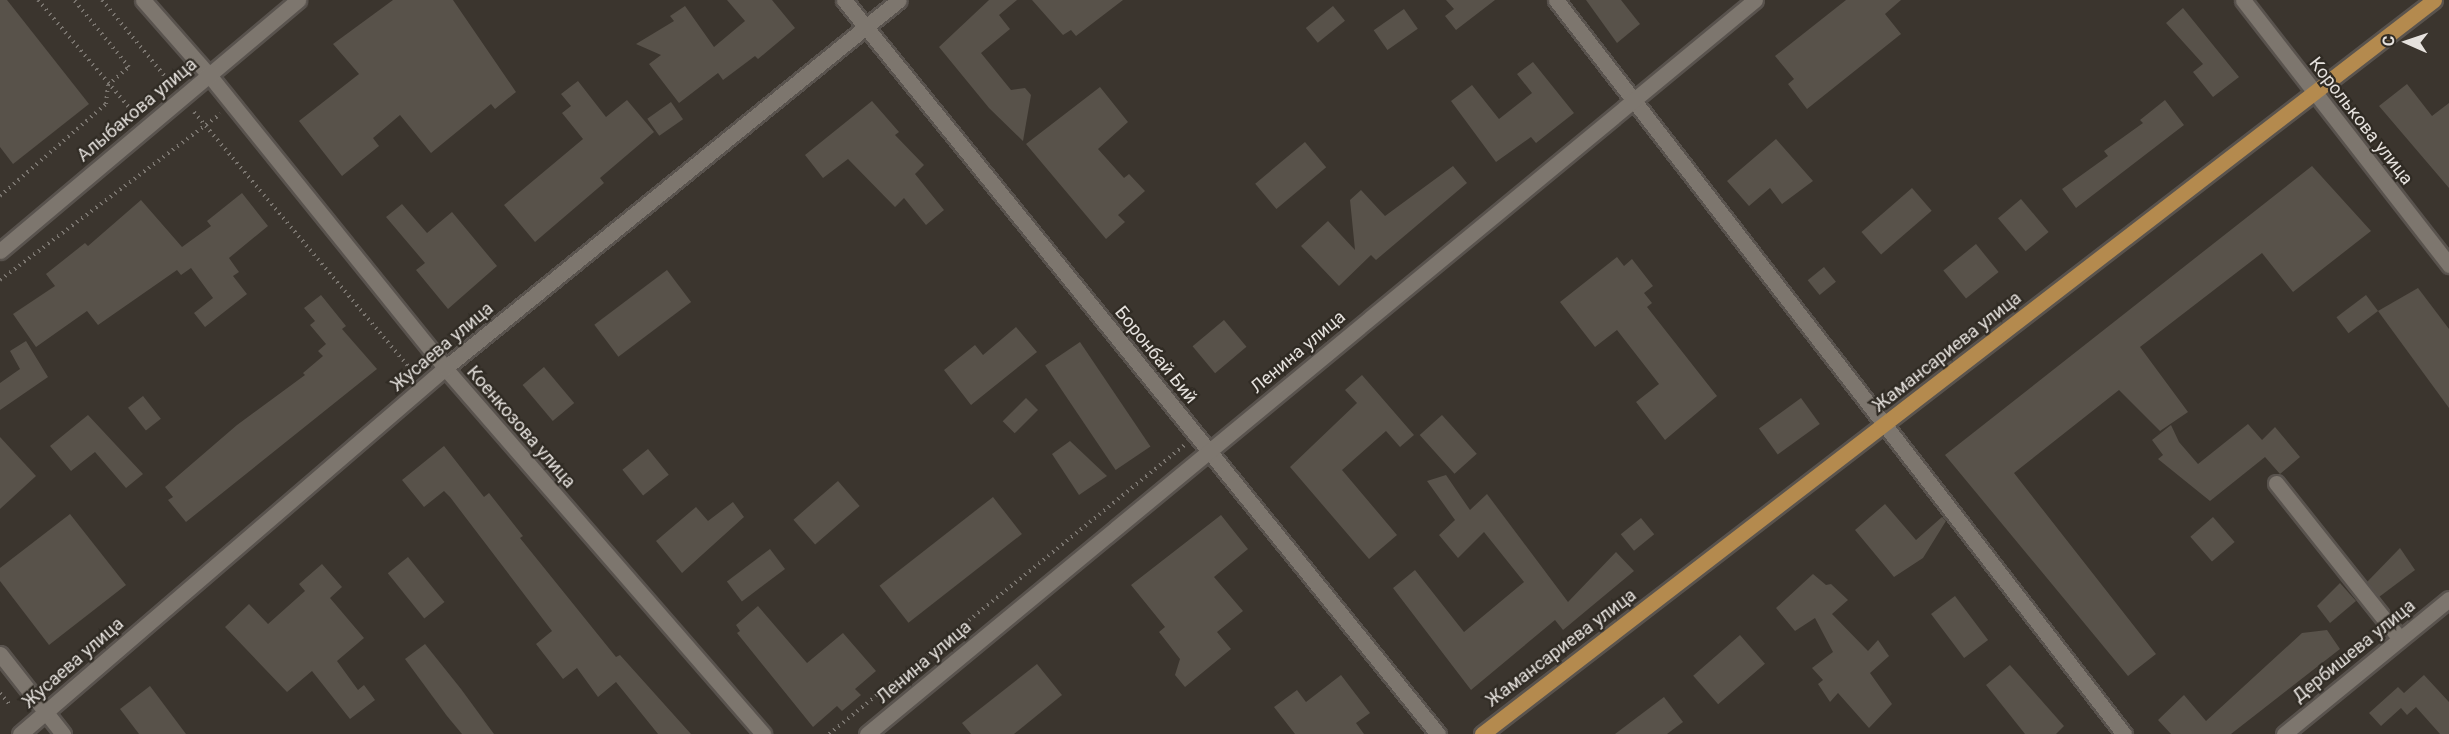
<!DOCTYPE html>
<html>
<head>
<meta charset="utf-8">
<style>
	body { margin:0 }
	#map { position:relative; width:2449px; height:734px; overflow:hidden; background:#3b352e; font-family:Roboto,sans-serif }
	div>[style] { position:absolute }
	.building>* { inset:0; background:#58524a; transform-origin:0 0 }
	.path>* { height:4px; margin-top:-2px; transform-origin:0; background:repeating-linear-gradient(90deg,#7a756f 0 1.5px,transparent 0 6px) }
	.roads { filter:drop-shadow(2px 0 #59534e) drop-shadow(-2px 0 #59534e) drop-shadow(0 2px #59534e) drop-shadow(0 -2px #59534e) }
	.minor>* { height:15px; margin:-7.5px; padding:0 7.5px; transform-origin:7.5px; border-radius:7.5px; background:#7d766e }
	.major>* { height:15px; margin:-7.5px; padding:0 7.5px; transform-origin:7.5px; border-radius:7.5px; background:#b48a4e }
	span { translate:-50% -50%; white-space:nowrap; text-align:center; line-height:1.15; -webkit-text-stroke:4.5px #302b24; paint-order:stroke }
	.street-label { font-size:18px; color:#e6e2de }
	.north { position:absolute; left:2377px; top:12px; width:60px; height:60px; -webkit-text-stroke:4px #302b24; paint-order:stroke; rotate:273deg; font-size:16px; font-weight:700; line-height:24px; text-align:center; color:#e6e2de }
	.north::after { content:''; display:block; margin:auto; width:21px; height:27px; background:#e6e2de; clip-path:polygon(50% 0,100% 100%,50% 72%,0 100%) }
</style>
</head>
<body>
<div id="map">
	<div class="building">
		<div style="clip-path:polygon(0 0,7px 0,89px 104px,13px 164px,0 147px)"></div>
		<div style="clip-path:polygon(393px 0,453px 0,516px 92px,495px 109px,491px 104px,431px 153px,400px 115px,373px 138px,379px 146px,342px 176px,299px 121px,359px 74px,333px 44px)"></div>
		<div style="clip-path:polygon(727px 0,772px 0,795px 28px,758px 59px,755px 56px,723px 80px,718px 73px,679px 103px,649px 64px,661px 55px,636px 44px,674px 21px,670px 16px,685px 6px,714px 47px,745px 21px)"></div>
		<div style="clip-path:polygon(989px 0,1017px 0,999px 15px,1010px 29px,981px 53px,1011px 90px,1025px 88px,1031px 95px,1023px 141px,989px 108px,939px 47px)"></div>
		<div style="clip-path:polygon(1032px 0,1123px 0,1076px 36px,1071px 30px,1063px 35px)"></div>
		<div style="clip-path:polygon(1446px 0,1495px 0,1456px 30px,1445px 16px,1454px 9px)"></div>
		<div style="clip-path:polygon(1586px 0,1621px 0,1640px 24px,1617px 43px)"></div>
		<div style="clip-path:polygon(1846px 0,1901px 0,1885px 14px,1901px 34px,1807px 109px,1788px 84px,1794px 79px,1775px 56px)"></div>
		<div style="left:1333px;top:6px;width:19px;height:35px;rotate:51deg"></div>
		<div style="clip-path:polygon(2183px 8px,2239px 77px,2213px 97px,2193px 72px,2203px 64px,2166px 23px)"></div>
		<div style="left:1404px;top:9px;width:24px;height:37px;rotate:55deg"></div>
		<div style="clip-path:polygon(1533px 62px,1574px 113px,1536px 143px,1531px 137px,1496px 162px,1451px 101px,1472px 85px,1499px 119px,1532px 93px,1517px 74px)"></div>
		<div style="clip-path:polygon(578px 81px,606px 117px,627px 100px,654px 132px,600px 178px,604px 183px,535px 242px,504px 205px,583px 139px,562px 113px,571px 106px,561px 94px)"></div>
		<div style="clip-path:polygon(2407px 84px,2432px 116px,2449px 103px,2449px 188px,2379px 106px)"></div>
		<div style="clip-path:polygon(1100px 87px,1128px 122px,1098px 149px,1124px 178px,1129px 174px,1145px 191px,1118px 215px,1125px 222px,1106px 239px,1026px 144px)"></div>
		<div style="clip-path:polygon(2165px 100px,2184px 125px,2076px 208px,2062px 189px,2108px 156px,2104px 151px,2143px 123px,2140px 120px)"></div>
		<div style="clip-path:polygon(872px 101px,899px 132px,895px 135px,924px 165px,915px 174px,944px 210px,926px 225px,904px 198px,895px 207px,848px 159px,823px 178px,805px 155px)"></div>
		<div style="left:671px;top:102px;width:21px;height:29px;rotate:55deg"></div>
		<div style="clip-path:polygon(1776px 139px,1813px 181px,1782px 204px,1770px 188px,1749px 206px,1727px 181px)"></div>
		<div style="left:1305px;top:142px;width:33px;height:65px;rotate:50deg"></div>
		<div style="clip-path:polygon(1453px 166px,1467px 183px,1376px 260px,1371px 255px,1339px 286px,1301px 246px,1328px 221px,1355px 250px,1350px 200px,1361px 190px,1385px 216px)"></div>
		<div style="clip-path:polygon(2312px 166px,2371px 231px,2293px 292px,2262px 253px,2140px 347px,2188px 412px,2160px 431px,2119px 390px,2014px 473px,2156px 654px,2128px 676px,1945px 455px)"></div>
		<div style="left:1912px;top:188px;width:30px;height:67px;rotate:49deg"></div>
		<div style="clip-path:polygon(242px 193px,268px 226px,229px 258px,239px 272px,233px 276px,247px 294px,205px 327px,194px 313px,213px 298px,191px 268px,181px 275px,177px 270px,98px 325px,87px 311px,36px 347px,13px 314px,55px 286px,46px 274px,85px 243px,88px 246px,141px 200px,182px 247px,211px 226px,207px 221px)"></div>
		<div style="left:2021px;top:199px;width:43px;height:30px;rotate:50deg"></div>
		<div style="clip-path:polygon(402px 204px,427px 233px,452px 212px,497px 266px,448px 309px,416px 270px,425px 263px,386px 217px)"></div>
		<div style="left:1976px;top:244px;width:36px;height:42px;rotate:51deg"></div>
		<div style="clip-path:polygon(1617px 257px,1624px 266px,1632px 259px,1653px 286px,1644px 293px,1652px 303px,1647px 307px,1717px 396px,1665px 440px,1636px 402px,1659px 384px,1617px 330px,1595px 347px,1560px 302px)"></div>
		<div style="left:1824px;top:267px;width:19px;height:21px;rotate:51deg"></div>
		<div style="left:667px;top:270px;width:40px;height:91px;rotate:53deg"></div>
		<div style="clip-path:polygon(2418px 288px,2449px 329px,2449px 408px,2378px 311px)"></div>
		<div style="clip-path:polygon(321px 295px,346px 326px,342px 329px,377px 369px,186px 522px,168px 500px,173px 497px,165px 487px,237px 425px,305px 375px,303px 373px,323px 356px,318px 351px,326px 344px,310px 325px,315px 321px,304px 308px)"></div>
		<div style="left:2366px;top:295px;width:20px;height:37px;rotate:53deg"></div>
		<div style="left:1224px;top:320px;width:35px;height:41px;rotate:50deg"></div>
		<div style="clip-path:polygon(1016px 327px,1037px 352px,971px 405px,944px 370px,975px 345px,983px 355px)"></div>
		<div style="clip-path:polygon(26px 341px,48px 377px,0 410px,0 383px,20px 369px,10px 351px)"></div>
		<div style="left:1080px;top:342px;width:126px;height:42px;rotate:56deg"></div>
		<div style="left:544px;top:367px;width:47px;height:28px;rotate:50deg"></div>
		<div style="clip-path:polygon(1362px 375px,1414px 435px,1400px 447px,1386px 431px,1342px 470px,1397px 535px,1369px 559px,1290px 467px,1357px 403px,1345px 390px)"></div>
		<div style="left:143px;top:396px;width:29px;height:19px;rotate:52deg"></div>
		<div style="left:1026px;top:398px;width:17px;height:33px;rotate:45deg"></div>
		<div style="left:1801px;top:398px;width:32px;height:52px;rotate:54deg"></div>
		<div style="clip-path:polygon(88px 415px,143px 474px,126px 488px,95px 452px,71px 471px,50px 446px)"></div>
		<div style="left:1442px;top:415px;width:52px;height:30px;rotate:48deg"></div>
		<div style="clip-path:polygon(2248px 424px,2262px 440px,2275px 427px,2300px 457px,2280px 474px,2265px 457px,2210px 501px,2158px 459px,2163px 455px,2152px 440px,2171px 425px,2179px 442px,2198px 464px)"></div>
		<div style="clip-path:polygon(0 437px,36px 476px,0 509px)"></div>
		<div style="clip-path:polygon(1070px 441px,1107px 476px,1079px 495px,1052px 454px)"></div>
		<div style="clip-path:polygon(444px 446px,484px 497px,489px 493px,523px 536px,520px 538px,616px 657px,620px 655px,691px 734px,658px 734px,616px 682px,598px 697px,577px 668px,563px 679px,536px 644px,552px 631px,450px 497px,444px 491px,424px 507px,402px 480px)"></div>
		<div style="left:648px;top:449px;width:33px;height:33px;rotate:51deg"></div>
		<div style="clip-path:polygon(1446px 475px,1470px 510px,1487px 494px,1568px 602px,1616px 552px,1634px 571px,1563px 630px,1555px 620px,1471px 690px,1393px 588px,1415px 570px,1464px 632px,1524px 582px,1484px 532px,1458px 558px,1439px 535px,1455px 520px,1427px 481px)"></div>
		<div style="left:838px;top:481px;width:33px;height:59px;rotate:49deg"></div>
		<div style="left:993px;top:497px;width:47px;height:144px;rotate:52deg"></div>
		<div style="clip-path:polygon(733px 502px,744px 517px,682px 573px,656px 541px,696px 507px,708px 521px)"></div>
		<div style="clip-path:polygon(1885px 504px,1916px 540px,1942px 517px,1946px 521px,1923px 558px,1894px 577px,1855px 530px)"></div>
		<div style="clip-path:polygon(70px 514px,126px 585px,49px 645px,0 581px,0 568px)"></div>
		<div style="clip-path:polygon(1221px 515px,1248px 549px,1214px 577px,1243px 611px,1217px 632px,1231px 649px,1185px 687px,1175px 675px,1180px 659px,1159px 632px,1165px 627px,1131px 585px)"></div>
		<div style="left:2213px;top:517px;width:33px;height:30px;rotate:49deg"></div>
		<div style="left:1641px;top:518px;width:21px;height:26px;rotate:51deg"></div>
		<div style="clip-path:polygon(2400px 548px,2415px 570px,2379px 597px,2367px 582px)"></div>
		<div style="left:770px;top:549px;width:25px;height:54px;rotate:53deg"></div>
		<div style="left:408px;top:557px;width:58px;height:26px;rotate:51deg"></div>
		<div style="clip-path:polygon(322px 564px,342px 587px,330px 598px,364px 638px,337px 661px,358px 690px,364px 685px,375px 700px,350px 719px,312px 671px,287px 692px,225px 627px,249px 604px,268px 624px,305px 591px,299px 584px)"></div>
		<div style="clip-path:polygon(1813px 574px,1826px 585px,1831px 584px,1848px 600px,1832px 614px,1868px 651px,1878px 640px,1889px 656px,1870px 673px,1892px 704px,1869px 728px,1838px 693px,1830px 702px,1818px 684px,1823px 680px,1812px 668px,1833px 652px,1815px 618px,1795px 631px,1776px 608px)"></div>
		<div style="clip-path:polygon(2340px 583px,2356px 601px,2330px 623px,2317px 606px)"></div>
		<div style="left:1955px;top:596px;width:55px;height:30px;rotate:53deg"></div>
		<div style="clip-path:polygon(758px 606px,807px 663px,843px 633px,876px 671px,855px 689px,861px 695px,842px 711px,837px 706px,813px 727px,737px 633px,740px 631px,736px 625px)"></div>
		<div style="clip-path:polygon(2327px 630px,2340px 649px,2231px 734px,2171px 734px,2158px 720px,2184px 695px,2206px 721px,2302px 633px)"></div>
		<div style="left:1740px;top:635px;width:38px;height:62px;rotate:49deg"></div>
		<div style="clip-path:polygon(425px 644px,461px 689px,494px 734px,462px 734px,447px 716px,405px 659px)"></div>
		<div style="clip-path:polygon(1037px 664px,1062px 695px,1014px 734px,971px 734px,962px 723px)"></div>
		<div style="clip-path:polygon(2010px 665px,2064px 726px,2056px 734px,2025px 734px,1986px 685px)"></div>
		<div style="clip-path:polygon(1341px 675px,1370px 713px,1356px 723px,1364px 734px,1295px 734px,1274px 707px,1297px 690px,1306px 702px)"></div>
		<div style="clip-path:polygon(2424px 675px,2449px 702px,2449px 734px,2440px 734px,2416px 707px,2407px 715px,2401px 708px,2381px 726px,2369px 713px,2398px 687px,2404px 693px)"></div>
		<div style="clip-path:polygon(150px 686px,186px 734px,139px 734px,120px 709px)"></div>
		<div style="clip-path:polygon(1664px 697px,1683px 722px,1667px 734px,1615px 734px)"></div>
	</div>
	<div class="path">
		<div style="left:38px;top:0;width:147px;rotate:49.7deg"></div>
		<div style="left:102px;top:0;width:110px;rotate:50.5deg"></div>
		<div style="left:194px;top:112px;width:340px;rotate:49.9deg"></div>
		<div style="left:0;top:196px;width:140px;rotate:-41deg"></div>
		<div style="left:106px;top:104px;width:19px;rotate:-84deg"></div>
		<div style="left:108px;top:85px;width:28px;rotate:-41deg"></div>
		<div style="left:129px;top:67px;width:87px;rotate:-129.4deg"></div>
		<div style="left:0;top:280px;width:276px;rotate:-37deg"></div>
		<div style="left:0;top:693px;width:16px;rotate:50deg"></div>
		<div style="left:829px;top:734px;width:458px;rotate:-39.1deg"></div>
	</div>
	<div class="roads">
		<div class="minor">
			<div style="left:143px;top:0;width:100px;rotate:48.7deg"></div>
			<div style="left:209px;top:75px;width:376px;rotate:51.1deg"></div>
			<div style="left:445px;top:368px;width:485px;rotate:49deg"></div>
			<div style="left:844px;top:0;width:944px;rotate:51.02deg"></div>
			<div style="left:1556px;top:0;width:928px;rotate:52.27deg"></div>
			<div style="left:2243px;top:0;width:336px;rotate:52.1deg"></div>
			<div style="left:0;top:251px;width:390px;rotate:-40.1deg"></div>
			<div style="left:2276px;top:483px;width:199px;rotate:51.5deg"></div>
			<div style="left:0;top:654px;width:102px;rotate:51.8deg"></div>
			<div style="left:20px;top:734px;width:561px;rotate:-40.73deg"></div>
			<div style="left:445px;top:368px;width:584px;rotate:-39.03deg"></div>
			<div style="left:867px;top:734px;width:1152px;rotate:-39.58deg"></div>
			<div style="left:2284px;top:734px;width:213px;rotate:-39.3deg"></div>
		</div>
		<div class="major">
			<div style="left:1482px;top:734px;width:1202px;rotate:-37.63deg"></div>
		</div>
	</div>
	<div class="street-label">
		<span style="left:137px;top:110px;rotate:-40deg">Алыбакова улица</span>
		<span style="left:2361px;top:121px;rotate:52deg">Королькова улица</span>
		<span style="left:442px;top:347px;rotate:-40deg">Жусаева улица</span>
		<span style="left:1298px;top:352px;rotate:-40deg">Ленина улица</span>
		<span style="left:1947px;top:352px;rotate:-38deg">Жамансариева улица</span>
		<span style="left:1156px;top:355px;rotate:51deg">Боронбай Бий</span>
		<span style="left:521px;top:427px;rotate:49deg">Коенкозова улица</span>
		<span style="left:1561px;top:648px;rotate:-37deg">Жамансариева улица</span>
		<span style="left:2354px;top:651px;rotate:-39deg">Дербишева улица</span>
		<span style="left:924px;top:662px;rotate:-40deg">Ленина улица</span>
		<span style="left:73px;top:663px;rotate:-41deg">Жусаева улица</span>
	</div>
	<div class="north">С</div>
</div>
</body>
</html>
